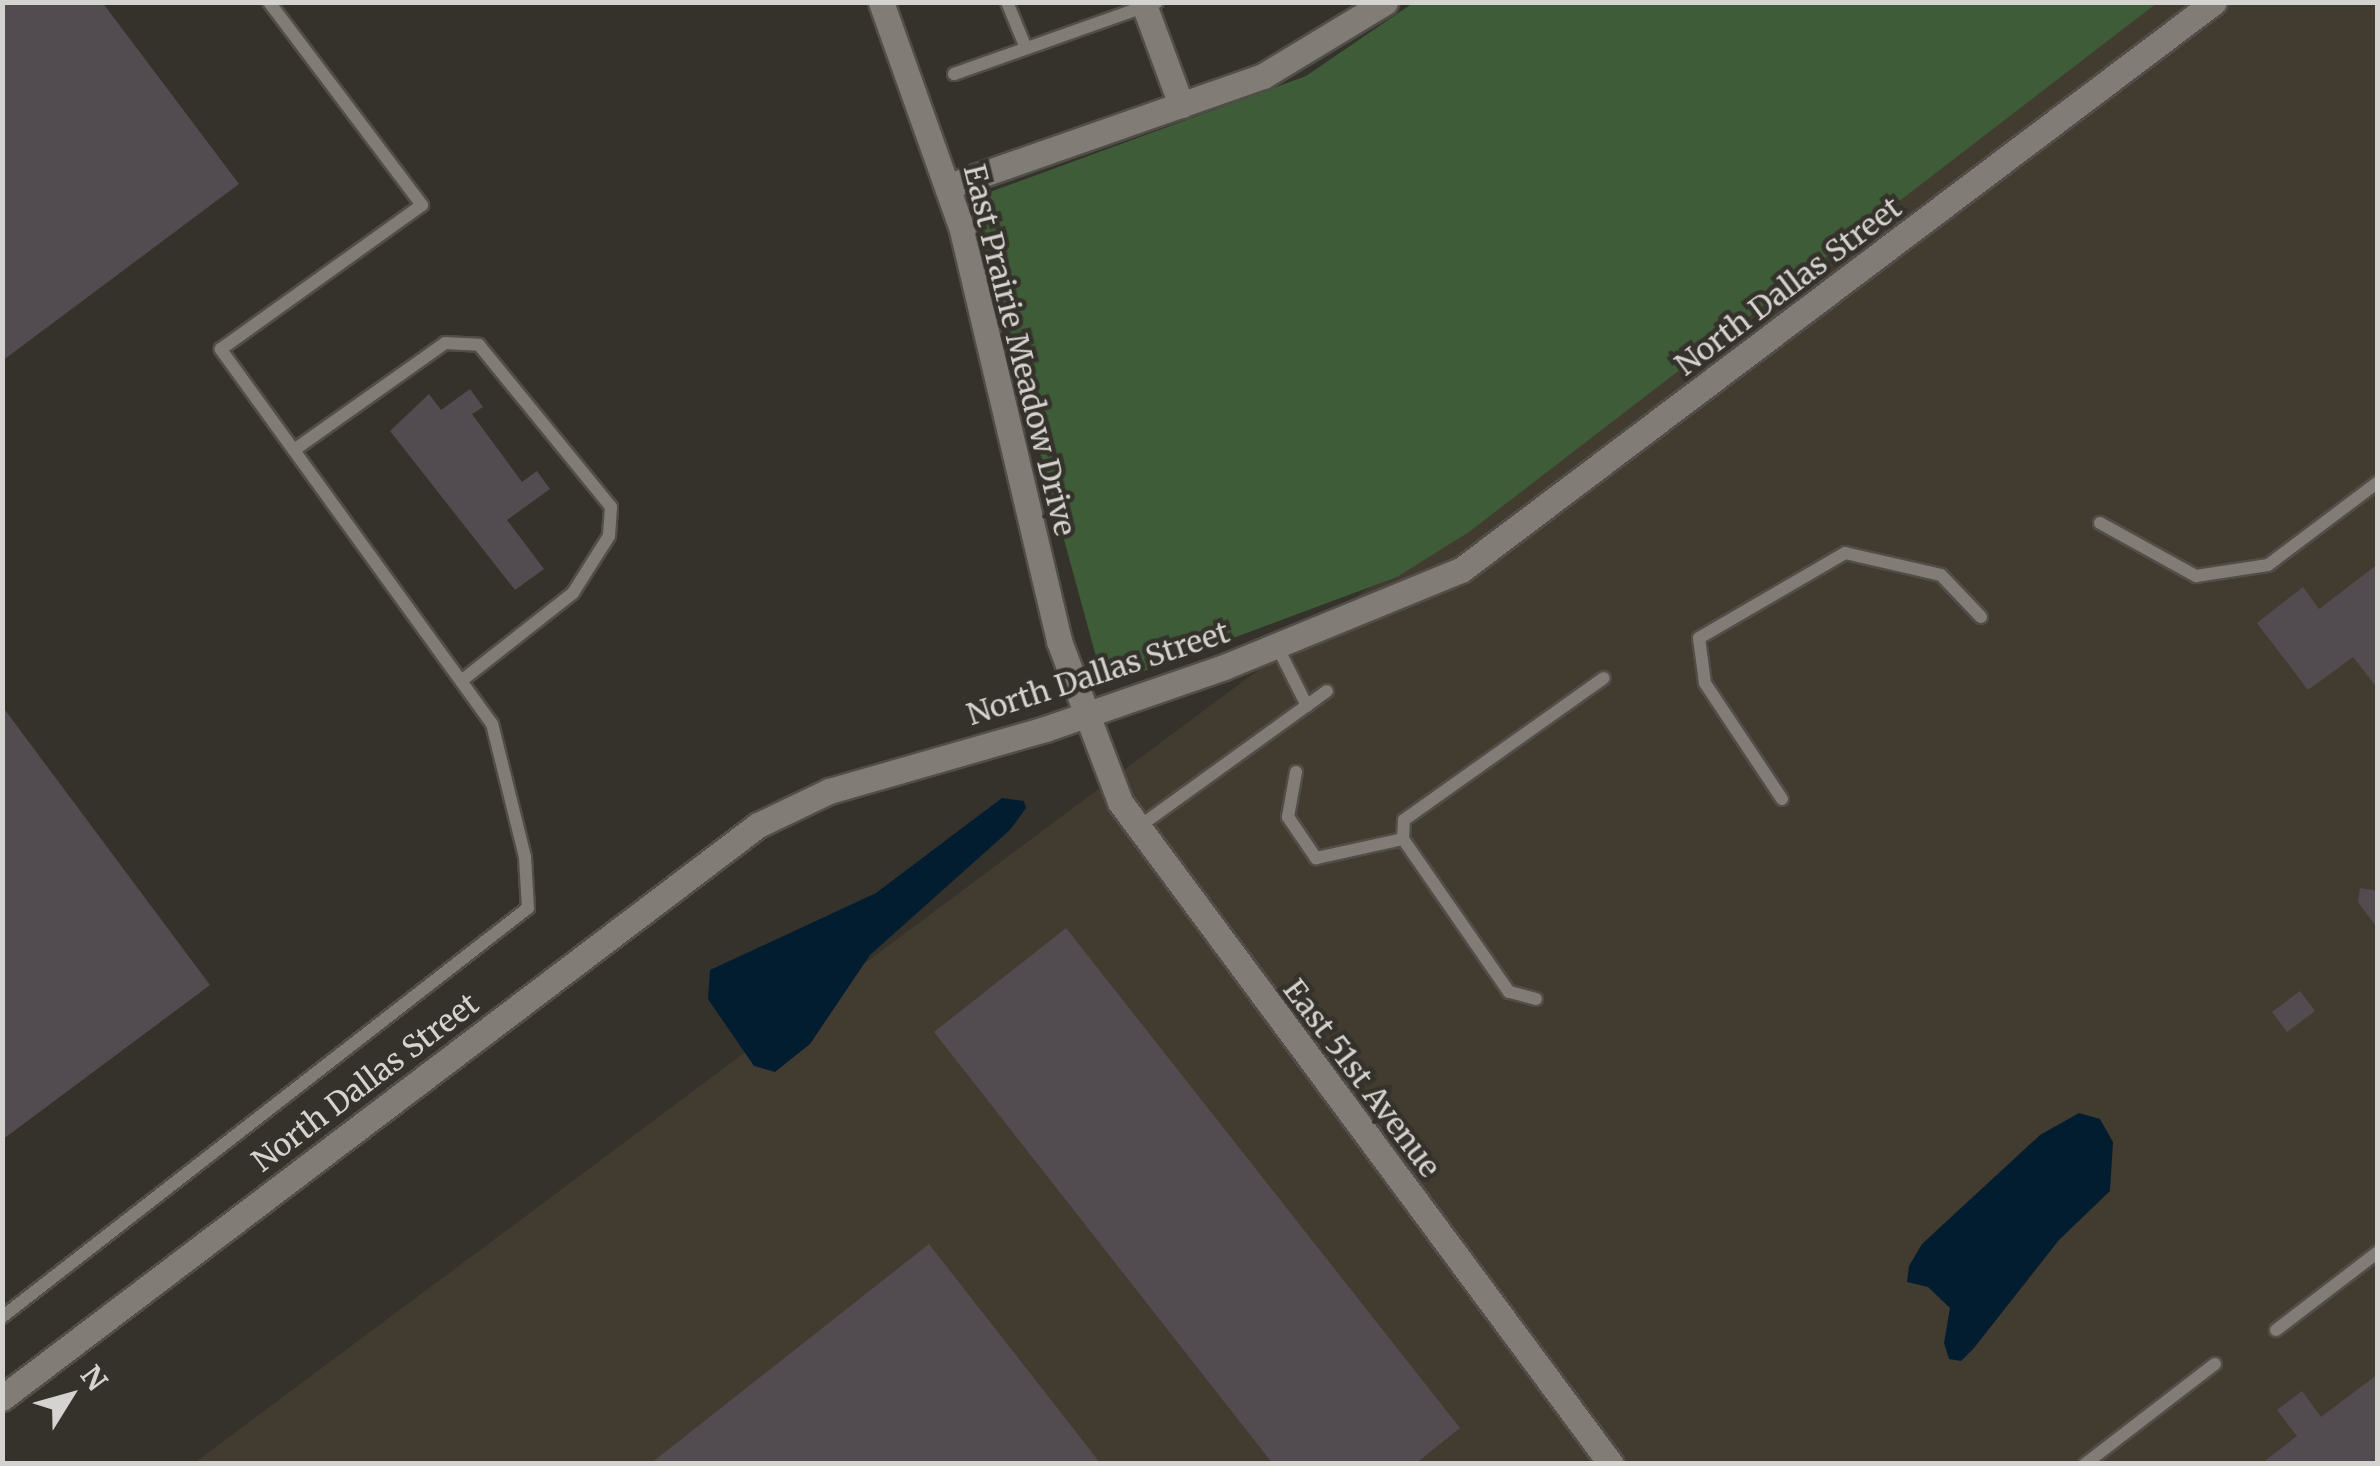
<!DOCTYPE html>
<html>
<head>
<meta charset="utf-8">
<style>
	body { margin:0 }
	#map { position:relative; width:2380px; height:1466px; overflow:hidden; background:#35322c; font-family:Merriweather,serif }
	div>[style] { position:absolute }
	.built>* { inset:0; background:#423b30 }
	.green>* { inset:0; background:#3d5c37 }
	.water>* { inset:0; background:#031d30 }
	.building>* { inset:0; background:#524c51; transform-origin:0 0 }
	.roads { filter:drop-shadow(2px 0 #514e49) drop-shadow(-2px 0 #514e49) drop-shadow(0 2px #514e49) drop-shadow(0 -2px #514e49) }
	.lane>* { height:12px; margin:-6px; padding:0 6px; transform-origin:6px; border-radius:6px; background:#817d76 }
	.street>* { height:25px; margin:-12.5px; padding:0 12.5px; transform-origin:12.5px; border-radius:12.5px; background:#817d76 }
	span { translate:-50% -50%; white-space:nowrap; text-align:center; line-height:1.15; -webkit-text-stroke:9px #35322c; paint-order:stroke }
	.street-label { font-size:30px; color:#d5d3cf }
	.frame { position:absolute; inset:0; border:5px solid #d5d3cf; pointer-events:none }
	.north { position:absolute; left:20px; top:1346px; width:100px; height:100px; -webkit-text-stroke:8px #35322c; paint-order:stroke; rotate:53deg; font-size:28px; font-weight:700; line-height:40px; text-align:center; color:#d5d3cf }
	.north::after { content:''; display:block; margin:auto; width:35px; height:45px; background:#d5d3cf; clip-path:polygon(50% 0,100% 100%,50% 72%,0 100%) }
</style>
</head>
<body>
<div id="map">
	<div class="built">
		<div style="clip-path:polygon(2153px 3px,2377px 3px,2377px 1463px,193px 1464px)"></div>
	</div>
	<div class="green">
		<div style="clip-path:polygon(1413px 3px,2157px 3px,1469px 532px,1397px 577px,1104px 686px,971px 199px,1306px 76px)"></div>
	</div>
	<div class="water">
		<div style="clip-path:polygon(1002px 798px,1024px 801px,1026px 808px,1010px 830px,870px 955px,810px 1044px,775px 1072px,754px 1066px,708px 999px,710px 970px,876px 893px)"></div>
		<div style="clip-path:polygon(2079px 1113px,2100px 1119px,2113px 1142px,2110px 1191px,2059px 1240px,1974px 1348px,1961px 1361px,1949px 1359px,1944px 1343px,1950px 1308px,1928px 1287px,1907px 1282px,1909px 1266px,1922px 1244px,2040px 1135px)"></div>
	</div>
	<div class="building">
		<div style="clip-path:polygon(2px 2px,102px 2px,239px 184px,2px 361px)"></div>
		<div style="clip-path:polygon(470px 389px,483px 407px,472px 414px,522px 482px,537px 471px,550px 489px,507px 520px,544px 569px,515px 590px,390px 431px,429px 394px,441px 410px)"></div>
		<div style="clip-path:polygon(2378px 564px,2378px 689px,2353px 657px,2308px 690px,2257px 623px,2303px 587px,2319px 609px)"></div>
		<div style="clip-path:polygon(2px 706px,210px 985px,2px 1140px)"></div>
		<div style="clip-path:polygon(2360px 888px,2378px 891px,2378px 929px,2358px 902px)"></div>
		<div style="clip-path:polygon(1066px 928px,1460px 1428px,1415px 1464px,1273px 1464px,934px 1032px)"></div>
		<div style="left:2300px;top:991px;width:25px;height:35px;rotate:53deg"></div>
		<div style="clip-path:polygon(929px 1244px,1101px 1464px,650px 1464px)"></div>
		<div style="clip-path:polygon(2378px 1374px,2378px 1464px,2261px 1464px,2297px 1436px,2277px 1410px,2302px 1391px,2321px 1417px)"></div>
	</div>
	<div class="roads">
		<div class="lane">
			<div style="left:1007px;top:2px;width:50px;rotate:67.6deg"></div>
			<div style="left:954px;top:74px;width:215px;rotate:-19.5deg"></div>
			<div style="left:294px;top:450px;width:185px;rotate:-35.3deg"></div>
			<div style="left:445px;top:343px;width:34px;rotate:3deg"></div>
			<div style="left:479px;top:345px;width:209px;rotate:50.8deg"></div>
			<div style="left:611px;top:507px;width:29px;rotate:94deg"></div>
			<div style="left:609px;top:536px;width:67px;rotate:122.3deg"></div>
			<div style="left:573px;top:593px;width:142px;rotate:141.8deg"></div>
			<div style="left:2100px;top:523px;width:110px;rotate:28.9deg"></div>
			<div style="left:2196px;top:576px;width:73px;rotate:-8.7deg"></div>
			<div style="left:2268px;top:565px;width:138px;rotate:-37deg"></div>
			<div style="left:1277px;top:646px;width:67px;rotate:63.4deg"></div>
			<div style="left:1296px;top:772px;width:46px;rotate:100.1deg"></div>
			<div style="left:1288px;top:817px;width:50px;rotate:55.7deg"></div>
			<div style="left:1316px;top:858px;width:89px;rotate:-12.3deg"></div>
			<div style="left:1782px;top:799px;width:139px;rotate:-123.6deg"></div>
			<div style="left:1705px;top:683px;width:45px;rotate:-97.6deg"></div>
			<div style="left:1699px;top:638px;width:169px;rotate:-30.2deg"></div>
			<div style="left:1845px;top:553px;width:98px;rotate:12.9deg"></div>
			<div style="left:1941px;top:575px;width:58px;rotate:46.4deg"></div>
			<div style="left:1137px;top:828px;width:234px;rotate:-35.8deg"></div>
			<div style="left:1536px;top:999px;width:28px;rotate:-165deg"></div>
			<div style="left:1509px;top:992px;width:186px;rotate:-124.7deg"></div>
			<div style="left:1403px;top:839px;width:19px;rotate:-87deg"></div>
			<div style="left:1404px;top:820px;width:245px;rotate:-35.4deg"></div>
			<div style="left:2px;top:1317px;width:666px;rotate:-37.87deg"></div>
			<div style="left:528px;top:908px;width:51px;rotate:-93.4deg"></div>
			<div style="left:525px;top:857px;width:137px;rotate:-103.9deg"></div>
			<div style="left:492px;top:724px;width:463px;rotate:-125.9deg"></div>
			<div style="left:221px;top:349px;width:247px;rotate:-35.6deg"></div>
			<div style="left:422px;top:205px;width:254px;rotate:-127deg"></div>
			<div style="left:2276px;top:1330px;width:128px;rotate:-37.4deg"></div>
			<div style="left:2085px;top:1464px;width:164px;rotate:-37.6deg"></div>
		</div>
		<div class="street">
			<div style="left:881px;top:2px;width:242px;rotate:70.4deg"></div>
			<div style="left:962px;top:230px;width:422px;rotate:76.7deg"></div>
			<div style="left:1059px;top:641px;width:172px;rotate:69.2deg"></div>
			<div style="left:1120px;top:802px;width:824px;rotate:53.44deg"></div>
			<div style="left:1143px;top:2px;width:110px;rotate:69.7deg"></div>
			<div style="left:949px;top:186px;width:333px;rotate:-19.3deg"></div>
			<div style="left:1263px;top:76px;width:143px;rotate:-31.2deg"></div>
			<div style="left:2px;top:1398px;width:949px;rotate:-37.16deg"></div>
			<div style="left:758px;top:825px;width:79px;rotate:-25.6deg"></div>
			<div style="left:829px;top:791px;width:225px;rotate:-16deg"></div>
			<div style="left:1045px;top:729px;width:189px;rotate:-19.1deg"></div>
			<div style="left:1224px;top:667px;width:256px;rotate:-22.3deg"></div>
			<div style="left:1461px;top:570px;width:943px;rotate:-37.03deg"></div>
		</div>
	</div>
	<div class="street-label">
		<span style="left:1788px;top:286px;rotate:-37deg">North Dallas Street</span>
		<span style="left:1020px;top:350px;rotate:76deg">East Prairie Meadow Drive</span>
		<span style="left:1098px;top:673px;rotate:-18deg">North Dallas Street</span>
		<span style="left:1362px;top:1078px;rotate:53deg">East 51st Avenue</span>
		<span style="left:365px;top:1082px;rotate:-37deg">North Dallas Street</span>
	</div>
	<div class="frame"></div>
	<div class="north">N</div>
</div>
</body>
</html>
